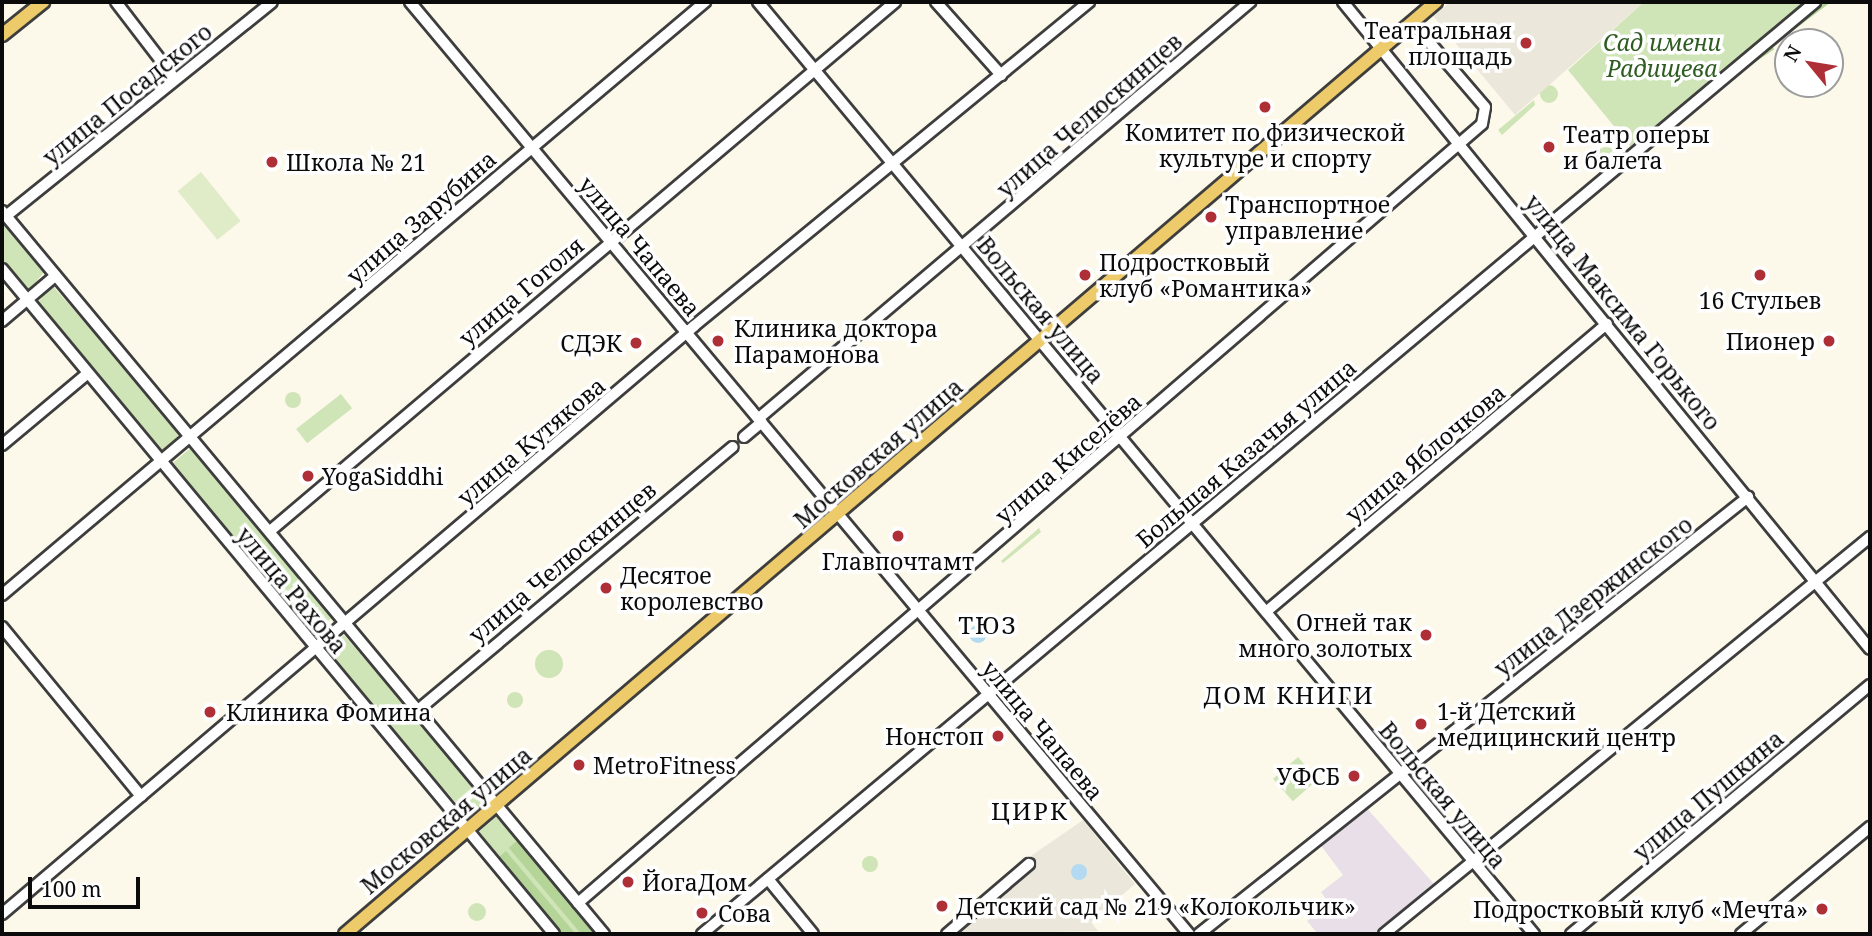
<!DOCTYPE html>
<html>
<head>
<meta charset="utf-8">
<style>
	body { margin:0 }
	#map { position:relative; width:1872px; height:936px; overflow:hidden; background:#fdf9ea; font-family:"Noto Serif",serif }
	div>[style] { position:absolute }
	.industrial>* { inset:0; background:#e8dfe9 }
	.green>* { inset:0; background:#cfe4b7; transform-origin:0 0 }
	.round { border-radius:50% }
	.forest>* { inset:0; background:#b4d498; transform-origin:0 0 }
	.pitch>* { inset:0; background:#e0ecc8; transform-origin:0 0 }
	.plaza>* { inset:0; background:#ece7db }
	.water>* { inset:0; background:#b3daf0 }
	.roads { filter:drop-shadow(2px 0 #3e3e3e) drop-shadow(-2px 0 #3e3e3e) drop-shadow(0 2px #3e3e3e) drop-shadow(0 -2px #3e3e3e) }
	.minor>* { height:10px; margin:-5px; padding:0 5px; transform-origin:5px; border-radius:5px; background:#fff }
	.major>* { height:12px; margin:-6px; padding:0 6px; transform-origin:6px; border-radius:6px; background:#edcb6a }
	.dots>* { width:19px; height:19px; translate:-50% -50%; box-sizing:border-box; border:4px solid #fff; border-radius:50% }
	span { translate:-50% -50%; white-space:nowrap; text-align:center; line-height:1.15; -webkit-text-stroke:7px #fff; paint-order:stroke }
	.poi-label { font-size:23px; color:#0b0b0b }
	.right { translate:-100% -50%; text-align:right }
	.left { translate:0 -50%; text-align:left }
	.park-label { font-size:23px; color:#2e5c21; font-style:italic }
	.street-label { font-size:23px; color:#0b0b0b }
	.neighbourhood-label { font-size:24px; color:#0b0b0b; letter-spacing:2px }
	.frame { position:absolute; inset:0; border:4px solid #0b0b0b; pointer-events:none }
	.north { position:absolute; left:1774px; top:28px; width:70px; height:70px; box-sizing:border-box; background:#fff; border:2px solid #9d9d9d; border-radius:50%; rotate:300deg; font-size:19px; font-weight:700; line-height:28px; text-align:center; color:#0b0b0b }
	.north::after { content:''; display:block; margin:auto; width:24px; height:32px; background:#af2f37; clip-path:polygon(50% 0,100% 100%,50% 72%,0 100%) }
	.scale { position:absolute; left:28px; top:877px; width:112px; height:32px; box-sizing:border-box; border:4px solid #0b0b0b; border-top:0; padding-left:9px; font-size:21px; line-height:24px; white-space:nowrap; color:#0b0b0b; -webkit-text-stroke:5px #fff; paint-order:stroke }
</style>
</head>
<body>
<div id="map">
	<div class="industrial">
		<div style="clip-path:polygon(1364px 805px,1435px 885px,1375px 934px,1317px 933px,1307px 921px,1330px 905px,1321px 892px,1343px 875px,1319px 843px)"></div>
	</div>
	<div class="green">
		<div style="clip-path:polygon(1644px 2px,1805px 2px,1631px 147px,1568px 70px)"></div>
		<div class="round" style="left:1540px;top:85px;width:18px;height:18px"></div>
		<div style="clip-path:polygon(1534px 100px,1535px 105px,1502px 135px,1498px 130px)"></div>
		<div class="round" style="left:1596px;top:147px;width:20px;height:20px"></div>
		<div style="clip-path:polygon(2px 219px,45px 271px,29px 290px,2px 264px)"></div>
		<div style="clip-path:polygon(52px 285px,181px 432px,162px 454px,36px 305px)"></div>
		<div class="round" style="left:285px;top:392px;width:16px;height:16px"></div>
		<div style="left:341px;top:394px;width:18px;height:57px;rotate:52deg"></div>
		<div style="left:193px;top:446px;width:221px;height:30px;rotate:50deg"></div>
		<div style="clip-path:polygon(1039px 528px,1041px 532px,1003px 563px,1001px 561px)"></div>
		<div style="clip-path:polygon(344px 635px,485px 797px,486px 806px,470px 819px,326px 652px)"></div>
		<div class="round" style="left:535px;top:650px;width:28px;height:28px"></div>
		<div class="round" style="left:507px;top:692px;width:16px;height:16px"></div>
		<div style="left:1298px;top:757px;width:30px;height:33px;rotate:49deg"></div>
		<div style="clip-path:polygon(496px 817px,500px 817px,598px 934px,559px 934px,476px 834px)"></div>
		<div class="round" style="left:862px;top:856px;width:16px;height:16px"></div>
		<div class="round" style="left:468px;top:903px;width:18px;height:18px"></div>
	</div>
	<div class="forest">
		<div style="clip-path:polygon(1825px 2px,1831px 2px,1774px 45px)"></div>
		<div style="left:1772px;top:46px;width:4px;height:87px;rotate:56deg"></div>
		<div style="left:518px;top:840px;width:123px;height:12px;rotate:50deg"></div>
		<div style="left:506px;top:851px;width:109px;height:12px;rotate:50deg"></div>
	</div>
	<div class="pitch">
		<div style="left:201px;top:172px;width:63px;height:30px;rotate:51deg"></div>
	</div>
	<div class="plaza">
		<div style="clip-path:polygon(1450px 2px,1644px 2px,1515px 115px,1433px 16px)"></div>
		<div style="clip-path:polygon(1083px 820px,1135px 884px,1091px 922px,1098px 931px,957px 934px,1021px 881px,1012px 869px)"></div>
	</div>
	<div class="water">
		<div class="round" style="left:969px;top:625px;width:18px;height:18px"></div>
		<div class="round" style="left:1071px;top:864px;width:16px;height:16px"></div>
	</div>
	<div class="roads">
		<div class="minor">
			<div style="left:116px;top:2px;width:97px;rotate:52.5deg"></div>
			<div style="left:410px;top:2px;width:1215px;rotate:50.11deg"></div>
			<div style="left:758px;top:2px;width:1213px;rotate:50.22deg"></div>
			<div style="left:936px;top:2px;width:98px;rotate:48.3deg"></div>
			<div style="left:1343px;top:2px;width:834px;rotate:50.84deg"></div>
			<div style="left:2px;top:211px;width:941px;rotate:50.22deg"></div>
			<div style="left:6px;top:216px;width:341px;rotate:-38.8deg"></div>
			<div style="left:2px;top:269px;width:864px;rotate:50.3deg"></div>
			<div style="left:2px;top:321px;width:70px;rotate:-40.3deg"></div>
			<div style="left:759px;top:418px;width:644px;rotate:-40.27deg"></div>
			<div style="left:744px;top:437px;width:23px;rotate:-40deg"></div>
			<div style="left:2px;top:445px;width:112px;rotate:-39.9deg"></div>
			<div style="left:270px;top:531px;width:819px;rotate:-40.24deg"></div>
			<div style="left:2px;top:595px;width:920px;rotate:-40.15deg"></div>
			<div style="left:1267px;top:611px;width:445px;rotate:-40.2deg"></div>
			<div style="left:2px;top:627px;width:219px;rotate:50.6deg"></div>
			<div style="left:418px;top:710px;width:410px;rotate:-39.9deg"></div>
			<div style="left:768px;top:879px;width:71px;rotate:50.7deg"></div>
			<div style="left:578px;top:903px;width:1193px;rotate:-40.75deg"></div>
			<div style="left:1482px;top:124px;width:17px;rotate:-80deg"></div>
			<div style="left:1485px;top:107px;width:112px;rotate:-130.7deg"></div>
			<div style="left:2px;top:914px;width:908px;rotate:-40.35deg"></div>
			<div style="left:694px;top:326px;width:511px;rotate:-39.36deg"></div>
			<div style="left:702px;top:934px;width:1452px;rotate:-39.94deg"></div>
			<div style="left:947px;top:934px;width:108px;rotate:-40.5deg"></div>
			<div style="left:1199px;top:934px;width:702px;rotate:-38.52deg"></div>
			<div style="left:1384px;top:934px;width:628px;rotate:-39.24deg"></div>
			<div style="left:1571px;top:934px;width:389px;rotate:-39.8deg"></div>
			<div style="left:1741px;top:934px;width:168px;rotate:-39.7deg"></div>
		</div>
		<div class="major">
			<div style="left:2px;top:35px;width:53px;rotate:-38.8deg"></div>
			<div style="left:345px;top:934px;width:1435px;rotate:-40.51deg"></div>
		</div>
	</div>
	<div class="dots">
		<div style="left:1526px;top:43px;background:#af2f37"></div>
		<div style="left:1265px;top:107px;background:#af2f37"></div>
		<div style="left:1549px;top:147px;background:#af2f37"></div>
		<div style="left:272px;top:162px;background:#af2f37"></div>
		<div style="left:1211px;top:217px;background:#af2f37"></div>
		<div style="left:1085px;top:275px;background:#af2f37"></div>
		<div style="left:1760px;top:275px;background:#af2f37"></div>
		<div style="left:718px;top:341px;background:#af2f37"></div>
		<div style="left:1829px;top:341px;background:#af2f37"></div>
		<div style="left:636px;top:343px;background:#af2f37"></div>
		<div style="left:308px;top:476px;background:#af2f37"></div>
		<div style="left:898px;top:536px;background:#af2f37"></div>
		<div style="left:606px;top:588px;background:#af2f37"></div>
		<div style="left:1426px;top:635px;background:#af2f37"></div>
		<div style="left:210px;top:712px;background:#af2f37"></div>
		<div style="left:1421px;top:724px;background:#af2f37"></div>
		<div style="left:998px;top:736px;background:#af2f37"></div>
		<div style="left:579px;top:765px;background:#af2f37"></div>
		<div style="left:1354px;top:776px;background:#af2f37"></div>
		<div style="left:628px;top:882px;background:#af2f37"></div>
		<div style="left:942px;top:906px;background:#af2f37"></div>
		<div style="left:1822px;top:909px;background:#af2f37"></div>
		<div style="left:702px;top:913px;background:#af2f37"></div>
	</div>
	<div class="poi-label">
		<span class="right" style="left:1512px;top:43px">Театральная<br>площадь</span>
		<span style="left:1265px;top:145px">Комитет по физической<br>культуре и спорту</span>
		<span class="left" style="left:1563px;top:147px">Театр оперы<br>и балета</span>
		<span class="left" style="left:286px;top:162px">Школа № 21</span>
		<span class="left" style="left:1225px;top:217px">Транспортное<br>управление</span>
		<span class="left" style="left:1099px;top:275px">Подростковый<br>клуб «Романтика»</span>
		<span style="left:1760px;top:300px">16 Стульев</span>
		<span class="left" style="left:734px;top:341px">Клиника доктора<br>Парамонова</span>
		<span class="right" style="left:1815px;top:341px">Пионер</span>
		<span class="right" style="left:622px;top:343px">СДЭК</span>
		<span class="left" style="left:322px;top:476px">YogaSiddhi</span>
		<span style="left:898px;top:561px">Главпочтамт</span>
		<span class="left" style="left:620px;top:588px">Десятое<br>королевство</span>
		<span class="right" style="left:1412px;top:635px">Огней так<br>много золотых</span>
		<span class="left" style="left:1437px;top:724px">1-й Детский<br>медицинский центр</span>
		<span class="left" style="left:226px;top:712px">Клиника Фомина</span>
		<span class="right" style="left:984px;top:736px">Нонстоп</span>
		<span class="left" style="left:593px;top:765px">MetroFitness</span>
		<span class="right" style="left:1340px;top:776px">УФСБ</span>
		<span class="left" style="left:642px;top:882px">ЙогаДом</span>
		<span class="left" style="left:956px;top:906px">Детский сад № 219 «Колокольчик»</span>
		<span class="right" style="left:1808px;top:909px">Подростковый клуб «Мечта»</span>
		<span class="left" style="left:718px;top:913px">Сова</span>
	</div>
	<div class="park-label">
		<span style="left:1662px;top:55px">Сад имени<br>Радищева</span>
	</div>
	<div class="street-label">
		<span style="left:127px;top:94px;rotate:-39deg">улица Посадского</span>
		<span style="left:1089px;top:115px;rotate:-41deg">улица Челюскинцев</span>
		<span style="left:421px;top:217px;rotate:-41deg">улица Зарубина</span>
		<span style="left:640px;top:246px;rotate:50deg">улица Чапаева</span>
		<span style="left:521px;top:291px;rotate:-40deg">улица Гоголя</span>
		<span style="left:1041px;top:310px;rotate:50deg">Вольская улица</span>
		<span style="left:1623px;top:312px;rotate:51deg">улица Максима Горького</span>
		<span style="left:531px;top:441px;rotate:-40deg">улица Кутякова</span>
		<span style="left:878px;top:453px;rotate:-41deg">Московская улица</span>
		<span style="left:1246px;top:453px;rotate:-40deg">Большая Казачья улица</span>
		<span style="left:1425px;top:453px;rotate:-40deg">улица Яблочкова</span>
		<span style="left:1068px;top:458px;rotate:-41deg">улица Киселёва</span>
		<span style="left:562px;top:562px;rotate:-40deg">улица Челюскинцев</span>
		<span style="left:292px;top:590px;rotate:50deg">улица Рахова</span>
		<span style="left:1593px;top:596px;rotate:-38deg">улица Дзержинского</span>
		<span style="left:1043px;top:730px;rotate:50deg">улица Чапаева</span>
		<span style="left:1443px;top:795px;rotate:50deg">Вольская улица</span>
		<span style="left:1708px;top:795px;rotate:-40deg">улица Пушкина</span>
		<span style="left:446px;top:820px;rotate:-40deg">Московская улица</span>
	</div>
	<div class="neighbourhood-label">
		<span style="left:988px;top:625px">ТЮЗ</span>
		<span style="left:1289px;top:695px">ДОМ КНИГИ</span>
		<span style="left:1030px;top:811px">ЦИРК</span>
	</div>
	<div class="frame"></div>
	<div class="north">N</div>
	<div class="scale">100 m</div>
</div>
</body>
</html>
